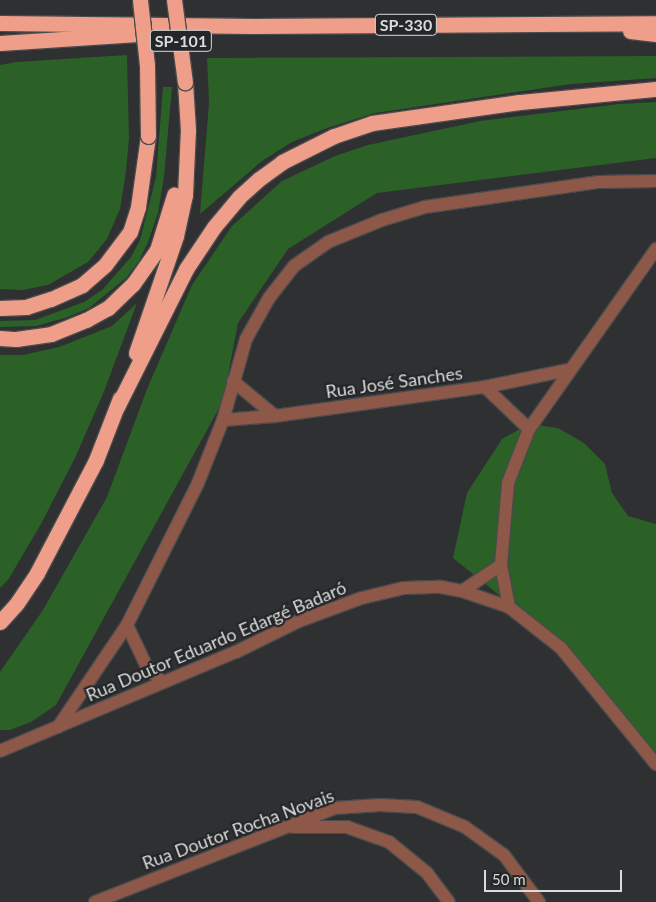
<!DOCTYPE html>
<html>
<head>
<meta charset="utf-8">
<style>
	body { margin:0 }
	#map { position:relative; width:656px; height:902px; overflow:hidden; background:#2e3032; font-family:Lato,sans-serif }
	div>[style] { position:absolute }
	.green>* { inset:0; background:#2b6027 }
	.roads { filter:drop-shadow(1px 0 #4a4b4d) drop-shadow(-1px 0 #4a4b4d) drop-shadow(0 1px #4a4b4d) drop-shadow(0 -1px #4a4b4d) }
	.street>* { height:12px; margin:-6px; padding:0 6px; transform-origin:6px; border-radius:6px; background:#8e5849 }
	.highway>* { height:15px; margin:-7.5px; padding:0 7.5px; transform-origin:7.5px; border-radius:7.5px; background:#ef9f89 }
	.bridges { filter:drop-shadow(1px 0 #4a4b4d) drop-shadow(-1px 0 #4a4b4d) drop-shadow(0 1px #4a4b4d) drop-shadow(0 -1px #4a4b4d) }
	.highway-bridge>* { height:15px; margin:-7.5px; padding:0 7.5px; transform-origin:7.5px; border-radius:7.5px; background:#ef9f89 }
	span { translate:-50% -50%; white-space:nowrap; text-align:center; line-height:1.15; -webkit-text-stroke:4.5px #252628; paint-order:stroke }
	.shield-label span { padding:1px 4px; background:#252628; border:1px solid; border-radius:4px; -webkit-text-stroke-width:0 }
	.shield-label { font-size:16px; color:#dadbdd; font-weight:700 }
	.street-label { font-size:18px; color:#dadbdd }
	.scale { position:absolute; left:484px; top:870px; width:138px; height:22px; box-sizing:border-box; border:2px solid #dadbdd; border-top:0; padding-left:6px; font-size:15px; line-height:18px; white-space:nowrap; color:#dadbdd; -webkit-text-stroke:4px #252628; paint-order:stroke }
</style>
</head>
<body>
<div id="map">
	<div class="green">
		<div style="clip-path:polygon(127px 55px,129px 138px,126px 171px,120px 209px,107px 239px,88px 262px,48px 285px,23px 290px,0 289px,0 65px,16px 62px)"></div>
		<div style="clip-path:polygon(656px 56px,656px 78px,571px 84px,375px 113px,327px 128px,292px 142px,262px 161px,200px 214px,209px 103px,207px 58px)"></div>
		<div style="clip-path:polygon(163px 87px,172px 87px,164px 177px,158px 213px,148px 242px,139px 261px,126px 278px,89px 308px,68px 317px,36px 326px,0 327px,0 321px,35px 320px,84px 302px,102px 290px,131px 257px,140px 240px,156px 177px)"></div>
		<div style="clip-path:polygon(656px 102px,656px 158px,377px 193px,288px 249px,238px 323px,223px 401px,56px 705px,31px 722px,10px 730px,0 730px,0 672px,43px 610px,107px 497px,147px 389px,192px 285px,232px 226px,282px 181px,335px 156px,368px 145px,480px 121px,619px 104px)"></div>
		<div style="clip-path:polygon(137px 303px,103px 394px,75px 458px,41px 524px,8px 580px,0 588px,0 355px,23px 355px,59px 347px,112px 326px)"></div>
		<div style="clip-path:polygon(529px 424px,558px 428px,584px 443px,605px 464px,612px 493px,628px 516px,656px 524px,656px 771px,552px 635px,524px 615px,453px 558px,467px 493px,502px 439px)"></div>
	</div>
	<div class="roads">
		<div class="street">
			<div style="left:656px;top:249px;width:220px;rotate:125.2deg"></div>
			<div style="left:529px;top:429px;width:58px;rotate:111.3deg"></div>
			<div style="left:508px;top:483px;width:82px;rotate:94.9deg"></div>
			<div style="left:501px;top:565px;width:43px;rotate:79.2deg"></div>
			<div style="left:509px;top:607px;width:66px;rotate:38.3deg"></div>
			<div style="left:561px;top:648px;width:150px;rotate:50.7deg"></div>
			<div style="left:233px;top:381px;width:55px;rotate:39.8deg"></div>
			<div style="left:485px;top:387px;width:61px;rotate:43.7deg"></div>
			<div style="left:223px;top:420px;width:52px;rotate:-4.4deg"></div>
			<div style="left:275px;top:416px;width:212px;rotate:-7.9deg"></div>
			<div style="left:485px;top:387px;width:85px;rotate:-11.6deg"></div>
			<div style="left:462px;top:591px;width:47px;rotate:-33.7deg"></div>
			<div style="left:127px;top:625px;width:44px;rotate:64.6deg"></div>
			<div style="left:146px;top:665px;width:23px;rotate:47deg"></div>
			<div style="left:58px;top:727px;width:123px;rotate:-55.9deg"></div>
			<div style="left:127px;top:625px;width:159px;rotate:-63.4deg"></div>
			<div style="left:198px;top:483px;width:68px;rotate:-68.4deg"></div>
			<div style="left:223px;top:420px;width:84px;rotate:-74.1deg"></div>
			<div style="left:246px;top:339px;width:47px;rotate:-60.7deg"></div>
			<div style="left:269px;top:298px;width:41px;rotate:-52deg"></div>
			<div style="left:294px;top:266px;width:42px;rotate:-35.2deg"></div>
			<div style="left:328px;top:242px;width:58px;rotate:-22.2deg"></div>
			<div style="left:382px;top:220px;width:45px;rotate:-16.8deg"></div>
			<div style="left:425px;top:207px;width:176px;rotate:-8.2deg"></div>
			<div style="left:599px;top:182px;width:57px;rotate:-1deg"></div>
			<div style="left:0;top:751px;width:256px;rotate:-22.8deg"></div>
			<div style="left:236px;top:652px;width:70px;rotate:-26.2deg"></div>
			<div style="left:299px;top:621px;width:67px;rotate:-20.1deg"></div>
			<div style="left:362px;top:598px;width:42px;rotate:-13.7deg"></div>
			<div style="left:403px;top:588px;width:38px;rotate:-2deg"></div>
			<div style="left:441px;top:587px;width:21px;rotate:11deg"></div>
			<div style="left:462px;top:591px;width:50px;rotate:18.8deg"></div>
			<div style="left:293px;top:827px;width:54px"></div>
			<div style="left:347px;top:827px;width:45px;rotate:19.7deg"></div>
			<div style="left:389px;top:842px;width:49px;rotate:39.2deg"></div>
			<div style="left:427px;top:873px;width:36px;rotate:53deg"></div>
			<div style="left:95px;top:902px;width:258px;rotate:-21.4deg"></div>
			<div style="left:335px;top:808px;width:45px;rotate:-3.8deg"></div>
			<div style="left:380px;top:805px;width:37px;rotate:3deg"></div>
			<div style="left:417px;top:807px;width:52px;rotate:22.6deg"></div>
			<div style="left:465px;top:827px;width:48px;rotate:35.7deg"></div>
			<div style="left:504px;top:855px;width:59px;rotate:53.3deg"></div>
		</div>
		<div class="highway">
			<div style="left:0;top:23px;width:253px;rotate:0.7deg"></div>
			<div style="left:253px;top:26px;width:403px;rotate:-0.4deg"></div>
			<div style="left:630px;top:31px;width:26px;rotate:7deg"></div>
			<div style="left:0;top:43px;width:153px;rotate:-3.7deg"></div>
			<div style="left:0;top:308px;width:26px;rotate:-2deg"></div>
			<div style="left:26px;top:307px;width:26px;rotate:-18deg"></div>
			<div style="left:51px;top:299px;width:34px;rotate:-24deg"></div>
			<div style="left:82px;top:285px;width:30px;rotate:-41deg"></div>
			<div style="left:105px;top:265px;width:41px;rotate:-52.9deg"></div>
			<div style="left:130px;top:232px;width:26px;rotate:-72deg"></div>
			<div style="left:138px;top:207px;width:72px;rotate:-82deg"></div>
			<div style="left:0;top:338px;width:16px;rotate:4deg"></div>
			<div style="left:16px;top:339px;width:35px;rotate:-8deg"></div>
			<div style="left:51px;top:334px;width:38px;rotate:-22deg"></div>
			<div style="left:86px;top:320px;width:25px;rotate:-29deg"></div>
			<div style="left:108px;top:308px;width:35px;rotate:-44deg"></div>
			<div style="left:133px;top:284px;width:42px;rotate:-54.8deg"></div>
			<div style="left:157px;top:250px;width:58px;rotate:-72.8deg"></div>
			<div style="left:136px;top:353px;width:124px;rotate:-71.1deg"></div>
			<div style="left:176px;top:236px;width:42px;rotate:-77.6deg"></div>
			<div style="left:185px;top:195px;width:65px;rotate:-87.4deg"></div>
			<div style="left:188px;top:130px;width:48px;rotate:-93.6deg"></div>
			<div style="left:117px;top:407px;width:154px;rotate:-63.4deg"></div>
			<div style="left:186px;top:269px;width:50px;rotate:-56.3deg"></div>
			<div style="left:214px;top:227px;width:39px;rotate:-50deg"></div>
			<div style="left:239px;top:197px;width:27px;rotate:-42deg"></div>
			<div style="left:259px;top:179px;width:29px;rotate:-36deg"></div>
			<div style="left:282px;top:162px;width:58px;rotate:-26.6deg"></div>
			<div style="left:334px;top:136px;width:40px;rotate:-18.9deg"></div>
			<div style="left:372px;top:123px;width:149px;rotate:-8.1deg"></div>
			<div style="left:520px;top:102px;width:137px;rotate:-5.5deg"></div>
			<div style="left:0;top:622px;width:25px;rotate:-48deg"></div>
			<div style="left:17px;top:603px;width:36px;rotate:-56deg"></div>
			<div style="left:37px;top:573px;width:127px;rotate:-62.4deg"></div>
			<div style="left:96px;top:460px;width:66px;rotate:-68.8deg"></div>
		</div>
	</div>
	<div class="bridges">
		<div class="highway-bridge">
			<div style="left:140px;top:0;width:65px;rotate:83.9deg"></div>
			<div style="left:147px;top:65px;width:71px;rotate:89.2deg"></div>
			<div style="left:174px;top:0;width:83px;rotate:82.4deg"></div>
		</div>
	</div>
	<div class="shield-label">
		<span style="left:406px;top:25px">SP-330</span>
		<span style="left:181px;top:41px">SP-101</span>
	</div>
	<div class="street-label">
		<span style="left:394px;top:382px;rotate:-8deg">Rua José Sanches</span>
		<span style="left:216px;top:641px;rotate:-23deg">Rua Doutor Eduardo Edargé Badaró</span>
		<span style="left:238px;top:829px;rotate:-20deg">Rua Doutor Rocha Novais</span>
	</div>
	<div class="scale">50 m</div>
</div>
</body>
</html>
